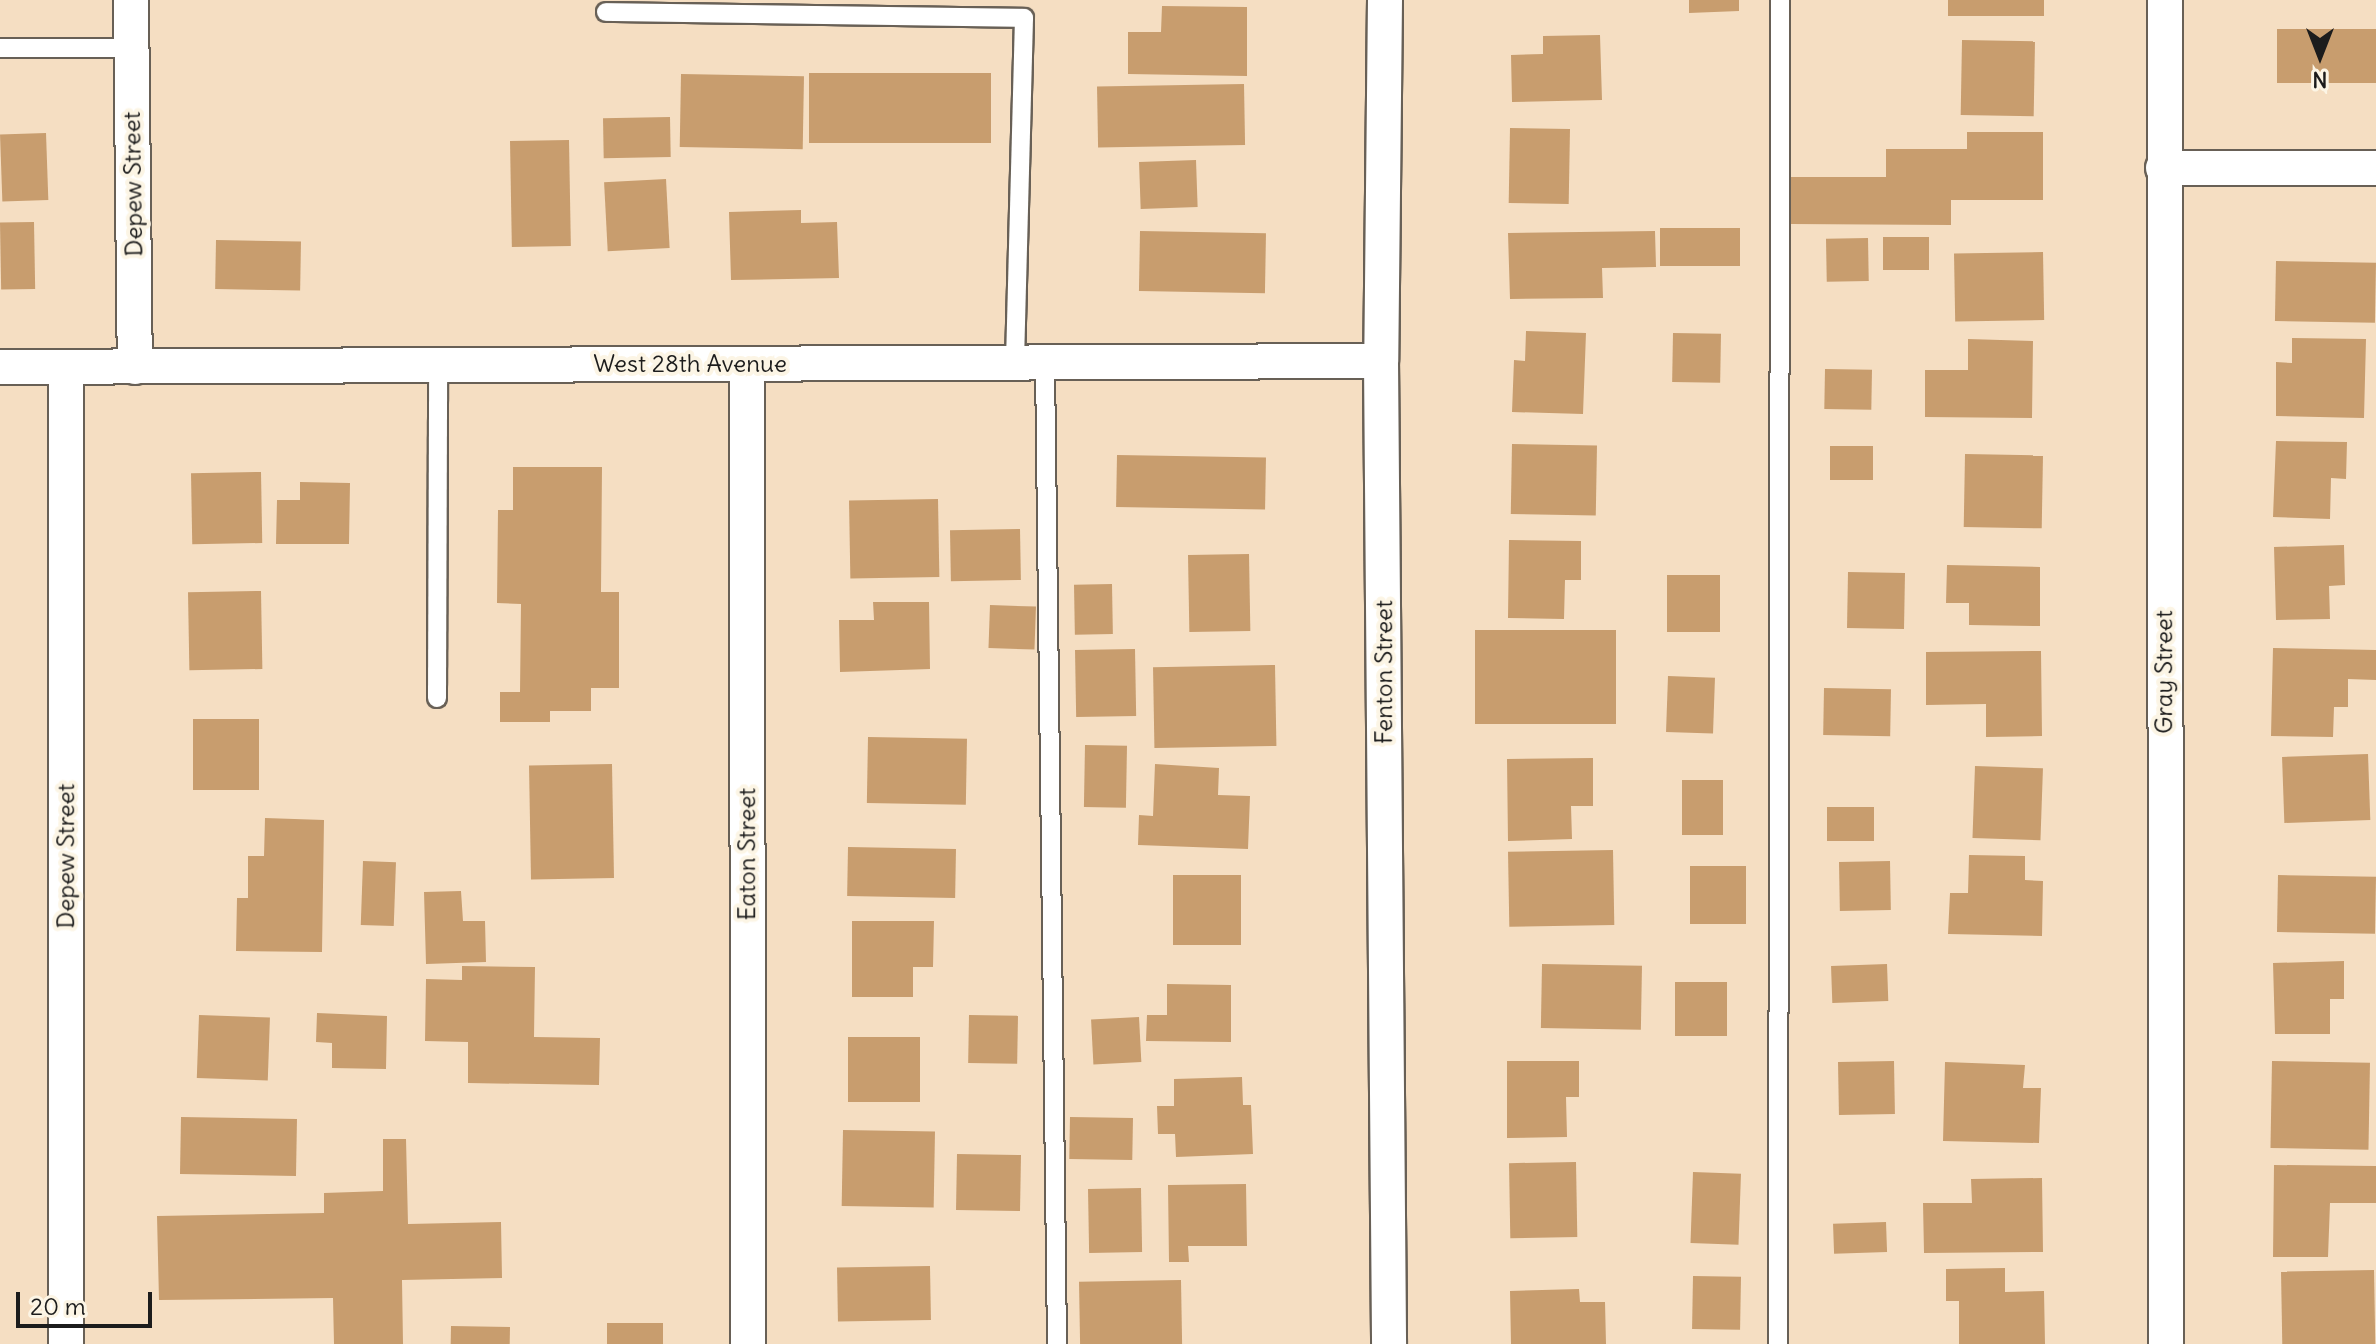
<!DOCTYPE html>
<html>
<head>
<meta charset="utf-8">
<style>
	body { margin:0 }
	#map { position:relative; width:2376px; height:1344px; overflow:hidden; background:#f5dec2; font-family:Delius,sans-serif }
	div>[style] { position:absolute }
	.building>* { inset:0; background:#c89d6e; transform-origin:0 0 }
	.roads { filter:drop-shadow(2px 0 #686056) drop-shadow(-2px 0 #686056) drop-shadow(0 2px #686056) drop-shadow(0 -2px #686056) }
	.service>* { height:18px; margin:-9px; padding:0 9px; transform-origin:9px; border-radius:9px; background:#fff }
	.minor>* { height:34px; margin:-17px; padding:0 17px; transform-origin:17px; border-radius:17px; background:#fff }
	span { translate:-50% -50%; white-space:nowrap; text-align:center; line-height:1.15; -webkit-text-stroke:8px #fcf5e5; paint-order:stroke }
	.street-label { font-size:24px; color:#1c1c1c }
	.north { position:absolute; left:2280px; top:16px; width:80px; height:80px; -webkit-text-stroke:6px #fcf5e5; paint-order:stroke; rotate:180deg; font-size:22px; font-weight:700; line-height:32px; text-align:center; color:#1c1c1c }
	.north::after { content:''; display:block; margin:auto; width:28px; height:36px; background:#1c1c1c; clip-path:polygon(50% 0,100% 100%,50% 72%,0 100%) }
	.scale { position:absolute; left:16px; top:1292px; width:136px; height:36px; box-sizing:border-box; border:4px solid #1c1c1c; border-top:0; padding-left:10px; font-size:24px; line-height:28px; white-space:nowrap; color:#1c1c1c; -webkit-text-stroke:6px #fcf5e5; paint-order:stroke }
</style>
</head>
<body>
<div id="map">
	<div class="building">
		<div style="clip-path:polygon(1689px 0,1739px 0,1739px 11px,1689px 13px)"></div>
		<div style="left:1948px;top:0;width:96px;height:16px"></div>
		<div style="clip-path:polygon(1162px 6px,1247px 7px,1247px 76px,1128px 74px,1128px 32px,1161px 32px)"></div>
		<div style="left:2376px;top:29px;width:54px;height:99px;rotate:90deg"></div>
		<div style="clip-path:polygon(1600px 35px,1602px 100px,1512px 102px,1511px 55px,1543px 54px,1543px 36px)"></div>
		<div style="left:1962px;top:40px;width:73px;height:75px;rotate:1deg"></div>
		<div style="left:809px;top:73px;width:182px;height:70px"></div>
		<div style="left:681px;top:74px;width:123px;height:73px;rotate:1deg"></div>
		<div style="left:1244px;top:84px;width:61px;height:147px;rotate:89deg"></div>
		<div style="left:670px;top:117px;width:40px;height:67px;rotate:89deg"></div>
		<div style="left:1510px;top:128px;width:60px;height:75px;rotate:1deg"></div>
		<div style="clip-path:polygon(1967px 132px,2043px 132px,2043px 200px,1951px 200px,1951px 225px,1791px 224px,1791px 177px,1886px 177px,1886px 149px,1967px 149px)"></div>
		<div style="left:46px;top:133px;width:67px;height:46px;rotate:88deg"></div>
		<div style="left:569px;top:140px;width:106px;height:59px;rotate:89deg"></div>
		<div style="left:1196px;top:160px;width:47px;height:57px;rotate:88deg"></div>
		<div style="left:666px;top:179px;width:69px;height:62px;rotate:87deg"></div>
		<div style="clip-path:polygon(801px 210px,801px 223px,837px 222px,839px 278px,731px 280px,729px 212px)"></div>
		<div style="left:34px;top:222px;width:67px;height:34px;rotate:89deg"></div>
		<div style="left:1660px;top:228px;width:80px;height:38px"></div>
		<div style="left:1140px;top:231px;width:126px;height:60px;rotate:1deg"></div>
		<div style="clip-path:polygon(1655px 231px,1656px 267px,1602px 268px,1603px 298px,1510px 299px,1508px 233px)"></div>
		<div style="left:1883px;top:237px;width:46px;height:33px"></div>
		<div style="left:1868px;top:238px;width:43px;height:42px;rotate:89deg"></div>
		<div style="left:216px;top:240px;width:85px;height:49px;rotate:1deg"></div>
		<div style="left:2043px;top:252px;width:68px;height:89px;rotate:89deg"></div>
		<div style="left:2276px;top:261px;width:100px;height:60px;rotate:1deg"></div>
		<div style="clip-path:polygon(1526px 331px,1586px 333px,1583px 414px,1512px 412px,1514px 360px,1525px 361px)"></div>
		<div style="left:1673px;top:333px;width:48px;height:49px;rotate:1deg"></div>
		<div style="clip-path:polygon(2292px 338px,2366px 339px,2364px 418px,2276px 416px,2276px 362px,2292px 363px)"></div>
		<div style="clip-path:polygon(1968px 339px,2033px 341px,2032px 418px,1925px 417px,1925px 370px,1968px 370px)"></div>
		<div style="left:1825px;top:369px;width:47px;height:40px;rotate:1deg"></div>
		<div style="clip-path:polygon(2276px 441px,2347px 442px,2346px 479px,2331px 478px,2330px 519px,2273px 517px)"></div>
		<div style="left:1512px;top:444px;width:85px;height:70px;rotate:1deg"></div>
		<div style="left:1830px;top:446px;width:43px;height:34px"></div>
		<div style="left:1965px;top:454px;width:78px;height:73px;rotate:1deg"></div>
		<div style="left:1117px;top:455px;width:149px;height:52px;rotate:1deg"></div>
		<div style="clip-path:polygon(513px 467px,602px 467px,601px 592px,619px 592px,619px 688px,591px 688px,591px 711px,550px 711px,550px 722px,500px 722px,500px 692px,520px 692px,521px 604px,497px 603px,498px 510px,513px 510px)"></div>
		<div style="left:261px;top:472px;width:71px;height:70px;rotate:89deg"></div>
		<div style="clip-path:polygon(300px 482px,350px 483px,349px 544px,276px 544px,277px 500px,300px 500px)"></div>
		<div style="left:938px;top:499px;width:78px;height:89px;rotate:89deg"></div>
		<div style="left:1020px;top:529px;width:51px;height:70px;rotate:89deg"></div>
		<div style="clip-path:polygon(1509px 540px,1581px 541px,1581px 580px,1565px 580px,1564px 619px,1508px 618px)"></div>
		<div style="clip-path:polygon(2344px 545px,2345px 585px,2329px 586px,2330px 619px,2276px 620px,2274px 547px)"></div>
		<div style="left:1249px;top:554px;width:77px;height:61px;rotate:89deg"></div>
		<div style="clip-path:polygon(1947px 565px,2040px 567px,2040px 626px,1969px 625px,1969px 603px,1946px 603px)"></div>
		<div style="left:1848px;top:572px;width:57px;height:56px;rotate:1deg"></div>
		<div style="left:1667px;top:575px;width:53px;height:57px"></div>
		<div style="left:1112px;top:584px;width:50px;height:38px;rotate:89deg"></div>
		<div style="left:261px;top:591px;width:78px;height:73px;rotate:89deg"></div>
		<div style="clip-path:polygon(873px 602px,929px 602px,930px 669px,840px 672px,839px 620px,874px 620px)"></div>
		<div style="left:990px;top:605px;width:46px;height:43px;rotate:2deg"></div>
		<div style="left:1475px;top:630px;width:141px;height:94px"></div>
		<div style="clip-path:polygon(2273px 648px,2376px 650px,2376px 680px,2348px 679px,2348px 707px,2334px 707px,2333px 737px,2271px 736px)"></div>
		<div style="left:1135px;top:649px;width:67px;height:60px;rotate:89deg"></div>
		<div style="clip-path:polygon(2041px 651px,2042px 736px,1986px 737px,1986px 704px,1926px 705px,1926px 652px)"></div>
		<div style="left:1275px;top:665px;width:81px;height:122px;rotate:89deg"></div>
		<div style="left:1668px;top:676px;width:47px;height:56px;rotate:2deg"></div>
		<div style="left:1824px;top:688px;width:67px;height:47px;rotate:1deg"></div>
		<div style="left:193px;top:719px;width:66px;height:71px"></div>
		<div style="left:868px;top:737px;width:99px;height:66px;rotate:1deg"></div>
		<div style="left:1085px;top:745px;width:42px;height:62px;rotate:1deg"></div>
		<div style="left:2368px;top:754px;width:66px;height:86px;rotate:88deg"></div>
		<div style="clip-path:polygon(1593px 758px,1593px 806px,1571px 806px,1572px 839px,1508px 841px,1507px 759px)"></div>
		<div style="left:612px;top:764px;width:114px;height:83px;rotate:89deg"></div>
		<div style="clip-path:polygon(1155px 764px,1219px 768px,1218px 795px,1250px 796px,1248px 849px,1138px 845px,1139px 815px,1153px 816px)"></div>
		<div style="left:1975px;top:766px;width:68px;height:72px;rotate:2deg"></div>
		<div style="left:1682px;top:780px;width:41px;height:55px"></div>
		<div style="left:1827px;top:807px;width:47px;height:34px"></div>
		<div style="clip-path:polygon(265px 818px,324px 820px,322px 952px,236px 951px,237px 898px,248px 898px,248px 856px,264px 856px)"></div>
		<div style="left:848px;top:847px;width:108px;height:49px;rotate:1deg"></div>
		<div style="left:1613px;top:850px;width:75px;height:105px;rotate:89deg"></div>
		<div style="clip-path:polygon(1969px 855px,2025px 856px,2025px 880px,2043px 881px,2042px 936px,1948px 934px,1950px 893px,1968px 893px)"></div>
		<div style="left:363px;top:861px;width:33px;height:64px;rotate:2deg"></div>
		<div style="left:1890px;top:861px;width:49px;height:51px;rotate:89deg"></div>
		<div style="left:1690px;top:866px;width:56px;height:58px"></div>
		<div style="left:1173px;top:875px;width:68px;height:70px"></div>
		<div style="left:2278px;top:875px;width:98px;height:57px;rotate:1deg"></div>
		<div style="clip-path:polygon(461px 891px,463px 921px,485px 921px,486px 962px,426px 964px,424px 892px)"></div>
		<div style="clip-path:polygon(852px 921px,934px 921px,933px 967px,913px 967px,913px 997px,852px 997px)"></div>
		<div style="clip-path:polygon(2344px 961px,2344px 999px,2330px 999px,2330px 1034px,2275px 1034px,2273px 963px)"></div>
		<div style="left:1542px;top:964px;width:100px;height:64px;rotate:1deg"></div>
		<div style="left:1887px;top:964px;width:37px;height:56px;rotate:88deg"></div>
		<div style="clip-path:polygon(462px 966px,535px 967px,534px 1037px,600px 1038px,599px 1085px,468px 1083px,468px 1042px,425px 1041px,426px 979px,462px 980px)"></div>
		<div style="left:1675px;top:982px;width:52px;height:54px"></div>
		<div style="clip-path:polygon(1167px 984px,1231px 985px,1231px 1042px,1146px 1041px,1147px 1015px,1167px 1015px)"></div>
		<div style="clip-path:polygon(317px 1013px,387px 1016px,386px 1069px,332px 1068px,332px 1043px,316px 1042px)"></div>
		<div style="left:199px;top:1015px;width:71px;height:63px;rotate:2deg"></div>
		<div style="left:969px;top:1015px;width:49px;height:48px;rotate:1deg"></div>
		<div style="left:1139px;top:1017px;width:45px;height:48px;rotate:87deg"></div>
		<div style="left:848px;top:1037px;width:72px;height:65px"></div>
		<div style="clip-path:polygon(1507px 1061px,1579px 1061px,1579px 1097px,1566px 1097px,1567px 1137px,1507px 1138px)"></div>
		<div style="left:1894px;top:1061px;width:53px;height:56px;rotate:89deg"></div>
		<div style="left:2272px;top:1061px;width:98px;height:87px;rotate:1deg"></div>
		<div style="clip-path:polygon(1945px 1062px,2025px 1065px,2023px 1088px,2041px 1088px,2039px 1143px,1943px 1141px)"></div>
		<div style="clip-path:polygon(1242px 1077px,1243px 1105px,1251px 1105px,1253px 1154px,1176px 1157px,1175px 1134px,1158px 1134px,1157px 1106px,1174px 1106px,1174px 1079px)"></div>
		<div style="left:181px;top:1117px;width:116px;height:57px;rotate:1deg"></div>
		<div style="left:1070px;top:1117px;width:63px;height:42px;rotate:1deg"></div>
		<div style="left:843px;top:1130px;width:92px;height:76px;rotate:1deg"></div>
		<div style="clip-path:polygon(383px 1139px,406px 1139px,408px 1224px,501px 1222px,502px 1278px,402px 1280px,403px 1344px,334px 1344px,333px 1298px,159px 1300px,157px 1216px,324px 1213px,324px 1193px,383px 1191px)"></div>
		<div style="left:957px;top:1154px;width:64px;height:56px;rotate:1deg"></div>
		<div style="left:1576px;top:1162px;width:75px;height:67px;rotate:89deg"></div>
		<div style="clip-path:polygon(2274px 1165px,2376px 1166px,2376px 1203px,2330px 1203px,2328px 1257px,2273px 1257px)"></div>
		<div style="left:1693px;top:1172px;width:48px;height:71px;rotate:2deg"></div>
		<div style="clip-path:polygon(2042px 1178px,2043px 1252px,1924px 1253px,1923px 1203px,1972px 1203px,1971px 1179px)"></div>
		<div style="clip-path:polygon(1246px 1184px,1247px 1246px,1188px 1246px,1189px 1262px,1169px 1262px,1168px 1185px)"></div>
		<div style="left:1141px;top:1188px;width:64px;height:53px;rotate:89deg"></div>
		<div style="left:1886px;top:1222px;width:30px;height:53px;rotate:88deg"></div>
		<div style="left:930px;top:1266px;width:54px;height:93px;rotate:89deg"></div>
		<div style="clip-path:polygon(2005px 1268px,2005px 1292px,2044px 1291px,2045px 1344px,1959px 1344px,1959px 1301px,1946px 1301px,1946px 1269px)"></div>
		<div style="left:2374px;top:1270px;width:74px;height:93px;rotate:89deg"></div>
		<div style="left:1693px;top:1276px;width:48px;height:53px;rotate:1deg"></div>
		<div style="left:1181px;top:1280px;width:64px;height:102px;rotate:89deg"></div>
		<div style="clip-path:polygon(1579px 1289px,1580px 1302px,1605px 1302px,1606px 1344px,1511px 1344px,1510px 1291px)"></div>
		<div style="left:607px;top:1323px;width:56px;height:21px"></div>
		<div style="left:451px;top:1326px;width:59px;height:18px;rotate:1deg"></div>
	</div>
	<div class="roads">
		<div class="service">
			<div style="left:606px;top:12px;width:418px;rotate:0.8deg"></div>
			<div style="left:1024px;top:18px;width:345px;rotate:91.5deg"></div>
			<div style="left:0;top:48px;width:131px"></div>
			<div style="left:1045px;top:363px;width:981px;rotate:89.3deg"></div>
			<div style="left:437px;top:698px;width:332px;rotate:-89.8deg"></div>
			<div style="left:1778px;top:1344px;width:1344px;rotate:-89.91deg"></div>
		</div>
		<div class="minor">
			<div style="left:131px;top:0;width:367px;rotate:89.4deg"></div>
			<div style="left:1385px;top:0;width:361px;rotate:90.6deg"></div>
			<div style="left:1381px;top:361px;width:983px;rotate:89.53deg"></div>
			<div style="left:2165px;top:0;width:1344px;rotate:89.96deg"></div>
			<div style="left:2163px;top:168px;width:213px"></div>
			<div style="left:747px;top:364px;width:980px;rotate:89.94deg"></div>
			<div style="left:0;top:367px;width:1381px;rotate:-0.25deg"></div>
			<div style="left:66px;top:367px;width:977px;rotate:90deg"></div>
		</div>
	</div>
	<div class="street-label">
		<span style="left:133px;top:184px;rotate:-91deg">Depew Street</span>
		<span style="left:690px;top:364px">West 28th Avenue</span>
		<span style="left:1384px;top:672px;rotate:-90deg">Fenton Street</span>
		<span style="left:2164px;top:672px;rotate:-90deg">Gray Street</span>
		<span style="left:747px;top:854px;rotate:-90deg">Eaton Street</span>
		<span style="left:66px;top:856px;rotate:-90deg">Depew Street</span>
	</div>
	<div class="north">N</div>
	<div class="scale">20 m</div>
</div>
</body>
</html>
